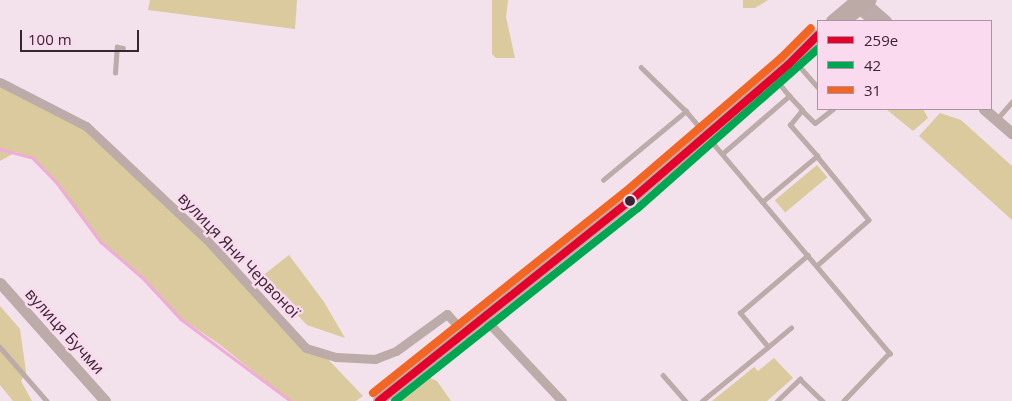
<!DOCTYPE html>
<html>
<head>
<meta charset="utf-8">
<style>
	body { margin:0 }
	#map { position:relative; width:1012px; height:401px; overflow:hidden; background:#f3e1ec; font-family:"Open Sans",sans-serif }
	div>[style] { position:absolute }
	.green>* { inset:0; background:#daca9d; transform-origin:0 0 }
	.stream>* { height:2.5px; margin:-1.25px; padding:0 1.25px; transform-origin:1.25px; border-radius:1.25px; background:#f0abd8 }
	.service>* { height:4.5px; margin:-2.25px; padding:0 2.25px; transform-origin:2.25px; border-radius:2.25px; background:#bcaba8 }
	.minor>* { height:9px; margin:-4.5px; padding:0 4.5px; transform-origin:4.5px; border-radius:4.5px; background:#bcaba8 }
	.tertiary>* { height:11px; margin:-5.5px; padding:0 5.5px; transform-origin:5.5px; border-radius:5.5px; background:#bcaba8 }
	.secondary>* { height:12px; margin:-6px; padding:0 6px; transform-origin:6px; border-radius:6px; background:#bcaaa7 }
	.bus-1>* { height:8px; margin:-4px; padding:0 4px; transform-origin:4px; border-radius:4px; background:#e4002b }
	.bus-2>* { height:8px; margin:-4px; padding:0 4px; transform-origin:4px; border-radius:4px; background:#00a651 }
	.bus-3>* { height:8px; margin:-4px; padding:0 4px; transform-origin:4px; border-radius:4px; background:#f26522 }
	.dots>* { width:14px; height:14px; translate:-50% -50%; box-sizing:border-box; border:2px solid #fadaee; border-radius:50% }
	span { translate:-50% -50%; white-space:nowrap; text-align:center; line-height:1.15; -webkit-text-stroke:5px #fadaee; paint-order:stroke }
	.street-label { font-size:16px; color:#392532 }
	.legend { position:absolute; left:817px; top:20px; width:175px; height:90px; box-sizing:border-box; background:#fadaee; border:1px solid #ad92a3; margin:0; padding:6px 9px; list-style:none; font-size:15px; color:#392532 }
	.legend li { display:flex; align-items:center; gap:10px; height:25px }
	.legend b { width:25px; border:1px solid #ad92a3 }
	.scale { position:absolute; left:20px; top:30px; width:119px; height:22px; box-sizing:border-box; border:2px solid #392532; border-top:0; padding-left:6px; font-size:15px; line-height:18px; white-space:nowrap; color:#392532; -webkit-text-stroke:4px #fadaee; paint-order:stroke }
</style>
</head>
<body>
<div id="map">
	<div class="green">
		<div style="clip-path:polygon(150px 0,297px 0,295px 29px,148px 10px)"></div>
		<div style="clip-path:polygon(492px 0,508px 0,506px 17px,515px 58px,496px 58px,492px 54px)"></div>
		<div style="clip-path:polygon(743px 0,768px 0,755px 8px,743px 8px)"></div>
		<div style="clip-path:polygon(0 82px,86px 126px,164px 200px,306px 348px,322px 353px,363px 396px,356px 401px,290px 401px,219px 344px,182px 319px,143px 278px,101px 242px,57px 183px,33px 158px,16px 152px,0 161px)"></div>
		<div style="clip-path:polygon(886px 109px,923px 109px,928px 118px,913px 131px)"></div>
		<div style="clip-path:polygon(940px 113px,961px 120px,1012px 166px,1012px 220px,919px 136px)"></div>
		<div style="left:817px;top:165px;width:16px;height:55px;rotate:50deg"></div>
		<div style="clip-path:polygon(289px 255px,324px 302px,345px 338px,307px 325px,261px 277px)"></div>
		<div style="clip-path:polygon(0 306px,20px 329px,26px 372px,21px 381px,32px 401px,13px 401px,0 385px)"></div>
		<div style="clip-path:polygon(774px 358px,793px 378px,767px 401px,712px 401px,754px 367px,758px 371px)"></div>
		<div style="clip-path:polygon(426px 376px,437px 381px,451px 401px,394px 401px)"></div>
	</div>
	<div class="stream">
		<div style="left:0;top:149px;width:34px;rotate:15deg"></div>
		<div style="left:33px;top:158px;width:35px;rotate:46deg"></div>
		<div style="left:57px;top:183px;width:74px;rotate:53.3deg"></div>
		<div style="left:101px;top:242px;width:55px;rotate:40.6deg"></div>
		<div style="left:143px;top:278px;width:56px;rotate:47.2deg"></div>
		<div style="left:181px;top:319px;width:137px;rotate:36.7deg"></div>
	</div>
	<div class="service">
		<div style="left:795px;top:61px;width:35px;rotate:49deg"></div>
		<div style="left:641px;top:67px;width:63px;rotate:44.4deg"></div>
		<div style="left:686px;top:111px;width:317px;rotate:49.9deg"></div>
		<div style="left:890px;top:353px;width:66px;rotate:133.8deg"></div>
		<div style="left:115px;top:73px;width:26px;rotate:-86deg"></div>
		<div style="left:117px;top:47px;width:6px;rotate:9deg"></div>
		<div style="left:802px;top:110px;width:18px;rotate:45deg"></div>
		<div style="left:815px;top:123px;width:23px;rotate:-38deg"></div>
		<div style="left:997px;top:119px;width:23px;rotate:-49deg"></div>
		<div style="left:722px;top:154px;width:89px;rotate:-40.9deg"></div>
		<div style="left:789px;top:96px;width:22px;rotate:-129deg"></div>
		<div style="left:817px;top:156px;width:82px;rotate:50.9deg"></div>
		<div style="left:869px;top:220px;width:69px;rotate:138.5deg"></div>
		<div style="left:603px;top:180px;width:108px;rotate:-39.7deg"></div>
		<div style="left:762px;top:202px;width:72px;rotate:-39.9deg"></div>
		<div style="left:817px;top:156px;width:41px;rotate:-131.1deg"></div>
		<div style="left:790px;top:125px;width:19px;rotate:-51deg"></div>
		<div style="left:802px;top:110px;width:19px;rotate:-133deg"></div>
		<div style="left:0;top:347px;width:72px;rotate:49deg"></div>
		<div style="left:768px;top:347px;width:30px;rotate:-40deg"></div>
		<div style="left:663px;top:375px;width:35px;rotate:49deg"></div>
		<div style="left:702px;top:401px;width:85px;rotate:-39.3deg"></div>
		<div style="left:768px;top:347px;width:44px;rotate:-129.5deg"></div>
		<div style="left:740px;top:313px;width:89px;rotate:-40.5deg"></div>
		<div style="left:777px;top:401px;width:32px;rotate:-44deg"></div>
		<div style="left:800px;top:379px;width:32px;rotate:44deg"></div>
	</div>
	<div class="minor">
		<div style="left:0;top:82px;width:97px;rotate:27.1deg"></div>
		<div style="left:86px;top:126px;width:170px;rotate:43.3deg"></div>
		<div style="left:210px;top:243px;width:142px;rotate:47.6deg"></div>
		<div style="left:306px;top:348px;width:31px;rotate:17deg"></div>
		<div style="left:336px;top:357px;width:39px;rotate:3deg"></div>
		<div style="left:375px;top:359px;width:22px;rotate:-21deg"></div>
		<div style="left:396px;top:351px;width:63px;rotate:-36deg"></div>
		<div style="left:447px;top:314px;width:27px;rotate:48deg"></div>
		<div style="left:484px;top:318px;width:114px;rotate:46.8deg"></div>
	</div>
	<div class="tertiary">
		<div style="left:862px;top:0;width:32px;rotate:41deg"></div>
		<div style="left:854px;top:4px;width:26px;rotate:40deg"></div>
		<div style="left:984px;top:109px;width:37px;rotate:41deg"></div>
		<div style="left:0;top:283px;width:158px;rotate:48.3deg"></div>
	</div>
	<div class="secondary">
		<div style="left:832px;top:21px;width:33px;rotate:-40deg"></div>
		<div style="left:845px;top:21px;width:33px;rotate:-39deg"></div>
		<div style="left:379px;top:401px;width:322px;rotate:-38.6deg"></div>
		<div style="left:631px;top:200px;width:207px;rotate:-40.7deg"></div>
		<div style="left:788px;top:65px;width:42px;rotate:-45deg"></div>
	</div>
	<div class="bus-1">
		<div style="left:379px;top:401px;width:322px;rotate:-38.6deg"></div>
		<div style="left:631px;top:200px;width:207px;rotate:-40.7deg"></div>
		<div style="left:788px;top:65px;width:42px;rotate:-45deg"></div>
	</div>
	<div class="bus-2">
		<div style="left:395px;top:401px;width:310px;rotate:-38.5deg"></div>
		<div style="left:638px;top:208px;width:240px;rotate:-41.5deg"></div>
	</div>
	<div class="bus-3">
		<div style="left:373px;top:393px;width:322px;rotate:-38.6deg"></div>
		<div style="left:625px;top:192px;width:206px;rotate:-40.7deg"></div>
		<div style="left:781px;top:58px;width:42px;rotate:-45deg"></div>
	</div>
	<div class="dots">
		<div style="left:630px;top:201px;background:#392532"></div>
	</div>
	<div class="street-label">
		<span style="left:239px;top:255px;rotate:46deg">вулиця Яни Червоної</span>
		<span style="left:65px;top:331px;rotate:48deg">вулиця Бучми</span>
	</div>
	<ul class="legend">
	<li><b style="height:6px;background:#e4002b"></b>259е</li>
	<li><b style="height:6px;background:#00a651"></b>42</li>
	<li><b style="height:6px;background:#f26522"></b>31</li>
	</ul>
	<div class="scale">100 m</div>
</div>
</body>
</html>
